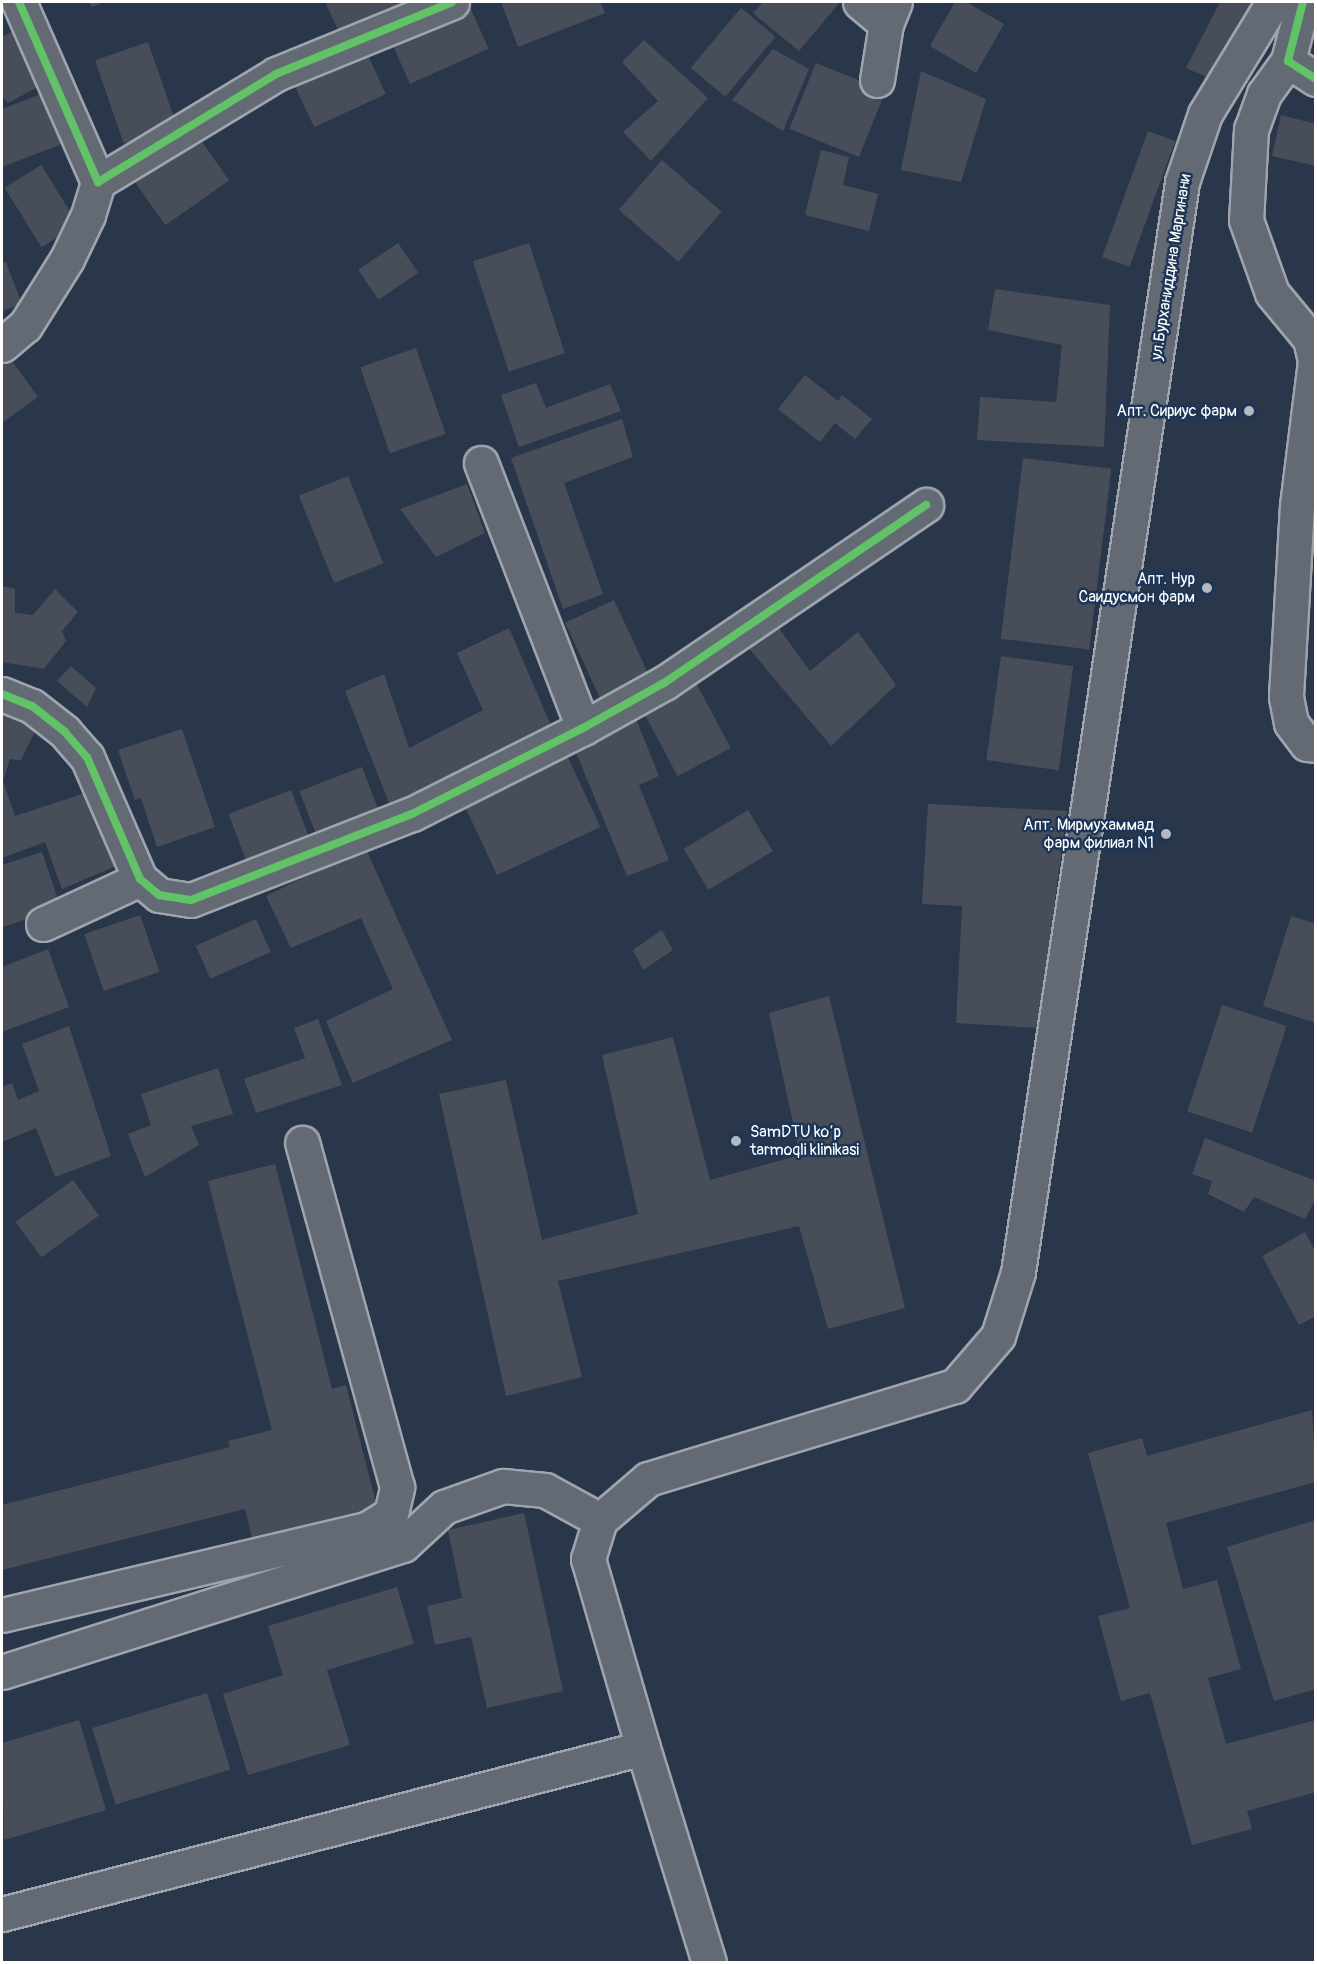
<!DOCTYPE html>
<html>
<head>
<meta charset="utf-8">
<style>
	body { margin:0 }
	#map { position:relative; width:1317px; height:1964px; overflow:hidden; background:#2a374a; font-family:Pangolin,sans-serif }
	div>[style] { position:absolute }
	.building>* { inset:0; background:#484e59; transform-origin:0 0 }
	.roads { filter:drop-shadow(2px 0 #9fa5ae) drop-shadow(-2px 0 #9fa5ae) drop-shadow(0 2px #9fa5ae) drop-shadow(0 -2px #9fa5ae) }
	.minor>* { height:33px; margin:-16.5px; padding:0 16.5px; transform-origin:16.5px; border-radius:16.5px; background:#636a74 }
	.cycleway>* { height:8px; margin:-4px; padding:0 4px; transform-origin:4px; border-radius:4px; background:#61c268 }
	.dots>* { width:16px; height:16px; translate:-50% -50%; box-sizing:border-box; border:3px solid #1d3557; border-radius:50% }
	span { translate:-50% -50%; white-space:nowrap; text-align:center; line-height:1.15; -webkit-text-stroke:5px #1d3557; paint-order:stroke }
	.street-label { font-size:16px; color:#fff }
	.poi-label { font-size:16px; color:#fff }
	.right { translate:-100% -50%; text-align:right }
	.left { translate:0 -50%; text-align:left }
	.frame { position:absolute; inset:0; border:3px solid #fff; pointer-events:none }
</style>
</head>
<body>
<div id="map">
	<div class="building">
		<div style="clip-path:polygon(89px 2px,104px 2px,92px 7px)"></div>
		<div style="clip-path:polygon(325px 2px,410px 2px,341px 36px)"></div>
		<div style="clip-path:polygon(501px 2px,600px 2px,605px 13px,518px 47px)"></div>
		<div style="clip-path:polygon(763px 2px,840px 2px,799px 51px,753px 13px)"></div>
		<div style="clip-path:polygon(955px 2px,966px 2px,1004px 24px,976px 73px,930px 46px)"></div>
		<div style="clip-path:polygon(1220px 2px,1258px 2px,1216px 81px,1186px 68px)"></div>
		<div style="left:469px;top:5px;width:48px;height:86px;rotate:66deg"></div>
		<div style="left:741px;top:8px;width:45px;height:78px;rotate:40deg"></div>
		<div style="clip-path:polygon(15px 30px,42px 85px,8px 103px,2px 96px,2px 37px)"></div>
		<div style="clip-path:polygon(644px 40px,708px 98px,651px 161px,623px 132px,658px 101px,622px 62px)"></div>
		<div style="left:148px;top:42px;width:88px;height:56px;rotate:71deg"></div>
		<div style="left:363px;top:45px;width:54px;height:79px;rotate:65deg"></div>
		<div style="clip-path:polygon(773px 49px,809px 69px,783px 131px,732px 100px)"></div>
		<div style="left:816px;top:63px;width:75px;height:71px;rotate:22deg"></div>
		<div style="clip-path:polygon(921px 71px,986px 99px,961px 182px,901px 170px)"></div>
		<div style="clip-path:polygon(44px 93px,62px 144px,2px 167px,2px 109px)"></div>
		<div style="clip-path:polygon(1281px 115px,1316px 124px,1316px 166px,1272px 156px)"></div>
		<div style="left:193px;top:129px;width:63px;height:78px;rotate:55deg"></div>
		<div style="left:1148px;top:131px;width:29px;height:134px;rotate:20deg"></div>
		<div style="clip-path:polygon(821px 150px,849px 157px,843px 185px,878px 194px,869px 231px,805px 215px)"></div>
		<div style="left:662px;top:160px;width:79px;height:66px;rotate:41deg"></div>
		<div style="left:41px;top:165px;width:70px;height:43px;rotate:58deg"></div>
		<div style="left:398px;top:243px;width:36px;height:48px;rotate:56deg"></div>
		<div style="left:529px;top:243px;width:116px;height:59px;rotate:72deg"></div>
		<div style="clip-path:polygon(6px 262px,22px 304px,2px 311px,2px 263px)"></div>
		<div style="clip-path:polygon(995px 289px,1110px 305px,1104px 447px,977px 440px,980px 397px,1056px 402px,1062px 345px,988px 330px)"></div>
		<div style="left:416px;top:348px;width:91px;height:59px;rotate:71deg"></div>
		<div style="clip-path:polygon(10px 358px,38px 397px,2px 423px,2px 364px)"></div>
		<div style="clip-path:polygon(805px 375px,838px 401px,842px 395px,872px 419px,855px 439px,835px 423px,820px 442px,778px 409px)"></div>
		<div style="clip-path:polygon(536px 383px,546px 408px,610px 384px,621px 411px,519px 447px,501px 395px)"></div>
		<div style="clip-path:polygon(622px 419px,633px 457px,564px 483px,603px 594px,563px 609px,511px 458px)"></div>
		<div style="left:1023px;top:458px;width:89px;height:182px;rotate:7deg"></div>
		<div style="left:348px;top:476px;width:94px;height:53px;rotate:68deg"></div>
		<div style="clip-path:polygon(467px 484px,485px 533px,436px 557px,400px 509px)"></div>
		<div style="clip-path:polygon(2px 586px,15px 589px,15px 613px,33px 615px,55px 589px,78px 612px,62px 631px,66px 641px,44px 669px,2px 662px)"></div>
		<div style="left:614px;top:600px;width:84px;height:54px;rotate:65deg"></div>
		<div style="clip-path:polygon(775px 623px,810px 671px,858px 632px,896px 685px,831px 746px,748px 647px)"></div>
		<div style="clip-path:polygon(509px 628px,555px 735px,391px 808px,345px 691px,384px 674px,409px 748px,483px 710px,457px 653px)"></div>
		<div style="left:1001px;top:656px;width:73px;height:105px;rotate:8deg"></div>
		<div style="clip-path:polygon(71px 666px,96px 688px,87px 707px,57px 681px)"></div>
		<div style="left:695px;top:681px;width:76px;height:60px;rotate:62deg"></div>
		<div style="clip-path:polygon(2px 706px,38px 725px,21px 760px,10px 759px,3px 781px,15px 816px,85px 793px,116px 866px,62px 889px,45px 842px,2px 858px)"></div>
		<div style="clip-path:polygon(634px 714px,659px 776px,639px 785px,669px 860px,627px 876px,572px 743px)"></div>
		<div style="clip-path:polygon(182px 729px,215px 827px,157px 847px,141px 798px,135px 800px,118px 750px)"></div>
		<div style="left:564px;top:749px;width:86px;height:114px;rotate:65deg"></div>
		<div style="left:362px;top:767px;width:50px;height:67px;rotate:69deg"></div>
		<div style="left:291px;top:790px;width:50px;height:67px;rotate:69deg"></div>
		<div style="clip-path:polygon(928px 804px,1067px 811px,1038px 1028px,956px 1023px,962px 906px,922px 904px)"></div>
		<div style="left:748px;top:810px;width:48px;height:75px;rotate:59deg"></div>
		<div style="clip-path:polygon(365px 847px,452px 1040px,353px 1083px,326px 1021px,393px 989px,361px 918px,291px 948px,266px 896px)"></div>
		<div style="clip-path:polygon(42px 852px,61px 908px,2px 927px,2px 865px)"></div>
		<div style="left:140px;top:915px;width:60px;height:59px;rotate:71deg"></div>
		<div style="clip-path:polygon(1291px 916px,1316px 924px,1316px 1023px,1263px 1006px)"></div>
		<div style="left:256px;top:919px;width:36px;height:66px;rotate:66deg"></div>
		<div style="clip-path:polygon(662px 930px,673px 950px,643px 970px,633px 950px)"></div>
		<div style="clip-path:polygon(48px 949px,69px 1007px,2px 1032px,2px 967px)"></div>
		<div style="clip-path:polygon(829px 996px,905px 1308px,828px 1329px,799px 1226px,558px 1281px,582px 1377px,506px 1396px,439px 1094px,506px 1080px,542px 1240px,638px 1214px,602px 1055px,673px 1037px,710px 1180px,800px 1155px,769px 1013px)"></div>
		<div style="left:1222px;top:1005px;width:68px;height:112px;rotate:18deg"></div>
		<div style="clip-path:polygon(318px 1019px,342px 1085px,256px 1113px,244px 1079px,305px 1058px,294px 1028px)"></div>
		<div style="clip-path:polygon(69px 1026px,111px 1156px,55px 1177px,36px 1128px,2px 1142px,2px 1087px,12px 1083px,18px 1100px,39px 1091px,22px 1044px)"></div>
		<div style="clip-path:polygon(218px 1068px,233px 1114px,191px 1126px,199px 1145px,145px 1177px,128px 1134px,151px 1125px,141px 1094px)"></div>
		<div style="clip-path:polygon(1205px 1138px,1316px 1181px,1316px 1198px,1305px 1219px,1254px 1197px,1244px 1212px,1208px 1194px,1212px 1181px,1192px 1174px)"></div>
		<div style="clip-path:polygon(275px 1164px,332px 1389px,346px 1385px,378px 1511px,253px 1542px,245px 1509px,2px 1570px,2px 1505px,230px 1447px,228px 1441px,272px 1430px,208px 1181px)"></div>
		<div style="left:73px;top:1180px;width:44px;height:71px;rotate:54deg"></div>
		<div style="clip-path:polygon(1305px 1232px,1316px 1253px,1316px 1316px,1299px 1325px,1262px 1256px)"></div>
		<div style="clip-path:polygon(1312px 1410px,1316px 1482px,1166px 1523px,1183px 1589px,1217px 1580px,1241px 1669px,1208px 1678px,1226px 1744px,1316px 1720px,1316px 1792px,1247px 1811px,1252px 1829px,1192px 1845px,1150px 1693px,1121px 1701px,1098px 1616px,1130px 1608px,1088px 1453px,1142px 1438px,1147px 1456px)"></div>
		<div style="clip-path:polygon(524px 1513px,563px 1691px,487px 1708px,471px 1637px,435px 1645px,427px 1606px,462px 1598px,448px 1530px)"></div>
		<div style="clip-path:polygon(1316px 1520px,1316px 1689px,1274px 1701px,1227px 1547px)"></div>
		<div style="clip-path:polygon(397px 1587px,414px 1644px,327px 1670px,350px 1745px,248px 1775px,223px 1694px,283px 1675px,268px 1626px)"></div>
		<div style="left:207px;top:1693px;width:80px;height:120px;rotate:73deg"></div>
		<div style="clip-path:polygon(79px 1720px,106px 1810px,4px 1840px,2px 1743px)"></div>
	</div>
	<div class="roads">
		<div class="minor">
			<div style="left:19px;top:2px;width:197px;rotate:66.3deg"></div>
			<div style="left:98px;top:182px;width:208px;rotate:-31.2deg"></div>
			<div style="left:276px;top:74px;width:190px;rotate:-22.2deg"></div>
			<div style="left:860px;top:2px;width:34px;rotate:40deg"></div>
			<div style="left:886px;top:24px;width:24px;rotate:-68deg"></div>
			<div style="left:1303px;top:2px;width:61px;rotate:104.3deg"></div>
			<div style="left:1288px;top:61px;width:33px;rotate:33deg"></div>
			<div style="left:1288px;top:61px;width:41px;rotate:126deg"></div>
			<div style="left:1264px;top:94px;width:37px;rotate:110deg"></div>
			<div style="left:1251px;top:129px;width:91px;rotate:93.1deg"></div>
			<div style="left:1246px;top:220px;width:77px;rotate:70.4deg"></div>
			<div style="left:1272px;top:293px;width:60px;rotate:50.4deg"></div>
			<div style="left:1310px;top:339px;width:23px;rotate:77deg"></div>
			<div style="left:1315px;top:361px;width:145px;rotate:97.1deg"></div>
			<div style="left:1297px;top:505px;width:192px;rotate:93.3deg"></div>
			<div style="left:1286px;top:697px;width:26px;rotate:79deg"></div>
			<div style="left:1291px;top:723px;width:26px;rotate:53deg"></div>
			<div style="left:1307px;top:744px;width:9px;rotate:6deg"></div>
			<div style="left:877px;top:80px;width:57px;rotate:-80.9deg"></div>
			<div style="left:2px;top:345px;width:30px;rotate:-40deg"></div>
			<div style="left:25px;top:326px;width:79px;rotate:-57.9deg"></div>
			<div style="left:67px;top:259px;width:49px;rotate:-64.5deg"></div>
			<div style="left:88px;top:215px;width:34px;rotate:-73deg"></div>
			<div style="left:481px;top:463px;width:284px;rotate:68.9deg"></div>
			<div style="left:2px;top:694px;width:32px;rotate:22deg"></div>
			<div style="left:32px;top:706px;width:41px;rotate:38deg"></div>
			<div style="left:64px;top:731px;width:35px;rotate:49deg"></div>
			<div style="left:87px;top:757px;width:133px;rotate:66.5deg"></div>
			<div style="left:140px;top:879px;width:25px;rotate:40deg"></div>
			<div style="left:159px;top:895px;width:32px;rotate:9deg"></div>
			<div style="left:191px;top:900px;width:237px;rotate:-21.3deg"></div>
			<div style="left:412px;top:814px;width:191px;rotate:-26.7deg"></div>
			<div style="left:583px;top:728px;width:93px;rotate:-29.1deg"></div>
			<div style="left:664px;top:683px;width:317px;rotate:-34.2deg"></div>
			<div style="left:43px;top:924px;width:107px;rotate:-24.9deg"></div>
			<div style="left:2px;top:1615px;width:375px;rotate:-13.3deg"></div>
			<div style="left:367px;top:1529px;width:28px;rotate:-32deg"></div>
			<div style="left:391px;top:1514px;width:28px;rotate:-77deg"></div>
			<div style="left:397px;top:1487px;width:357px;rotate:-105.4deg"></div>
			<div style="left:2px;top:1672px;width:421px;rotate:-17.6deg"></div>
			<div style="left:403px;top:1545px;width:56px;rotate:-42.8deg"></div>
			<div style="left:444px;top:1507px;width:63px;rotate:-19.6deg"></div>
			<div style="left:503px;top:1486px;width:42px;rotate:5.4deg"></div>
			<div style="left:545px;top:1490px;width:63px;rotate:28.6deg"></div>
			<div style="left:643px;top:1748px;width:224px;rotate:72.9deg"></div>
			<div style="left:2px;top:1914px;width:662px;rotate:-14.52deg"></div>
			<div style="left:643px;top:1748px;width:197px;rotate:-106.2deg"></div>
			<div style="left:588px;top:1559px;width:41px;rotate:-72.9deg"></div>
			<div style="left:600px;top:1520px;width:63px;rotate:-40.5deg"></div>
			<div style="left:648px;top:1479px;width:321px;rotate:-16.9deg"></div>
			<div style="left:955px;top:1386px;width:66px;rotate:-49.3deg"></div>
			<div style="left:998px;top:1336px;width:67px;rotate:-72.6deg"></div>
			<div style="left:1018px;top:1272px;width:1102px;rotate:-81.44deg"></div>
			<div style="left:1182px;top:182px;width:72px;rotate:-71.3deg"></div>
			<div style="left:1205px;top:114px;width:131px;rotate:-58.7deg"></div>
		</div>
	</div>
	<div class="cycleway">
		<div style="left:19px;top:2px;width:197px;rotate:66.3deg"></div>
		<div style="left:98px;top:182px;width:208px;rotate:-31.2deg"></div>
		<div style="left:276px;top:74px;width:190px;rotate:-22.2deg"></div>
		<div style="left:1303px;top:2px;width:61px;rotate:104.3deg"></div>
		<div style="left:1288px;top:61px;width:33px;rotate:33deg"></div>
		<div style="left:2px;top:694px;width:32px;rotate:22deg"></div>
		<div style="left:32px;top:706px;width:41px;rotate:38deg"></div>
		<div style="left:64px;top:731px;width:35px;rotate:49deg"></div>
		<div style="left:87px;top:757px;width:133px;rotate:66.5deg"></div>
		<div style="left:140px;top:879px;width:25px;rotate:40deg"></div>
		<div style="left:159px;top:895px;width:32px;rotate:9deg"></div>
		<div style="left:191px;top:900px;width:237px;rotate:-21.3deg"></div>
		<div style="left:412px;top:814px;width:191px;rotate:-26.7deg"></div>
		<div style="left:583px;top:728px;width:93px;rotate:-29.1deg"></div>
		<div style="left:664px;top:683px;width:317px;rotate:-34.2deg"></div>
	</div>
	<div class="dots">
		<div style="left:1249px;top:411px;background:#b4b9c0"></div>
		<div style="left:1207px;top:588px;background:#b4b9c0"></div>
		<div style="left:1166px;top:834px;background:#b4b9c0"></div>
		<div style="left:736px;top:1141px;background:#b4b9c0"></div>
	</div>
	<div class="street-label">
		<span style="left:1171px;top:267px;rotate:-81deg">ул.Бурханиддина Маргинани</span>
	</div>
	<div class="poi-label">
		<span class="right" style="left:1237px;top:411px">Апт. Сириус фарм</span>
		<span class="right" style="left:1195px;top:588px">Апт. Нур<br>Саидусмон фарм</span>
		<span class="right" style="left:1154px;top:834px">Апт. Мирмухаммад<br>фарм филиал N1</span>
		<span class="left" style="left:750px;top:1141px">SamDTU ko‘p<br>tarmoqli klinikasi</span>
	</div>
	<div class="frame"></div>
</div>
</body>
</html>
